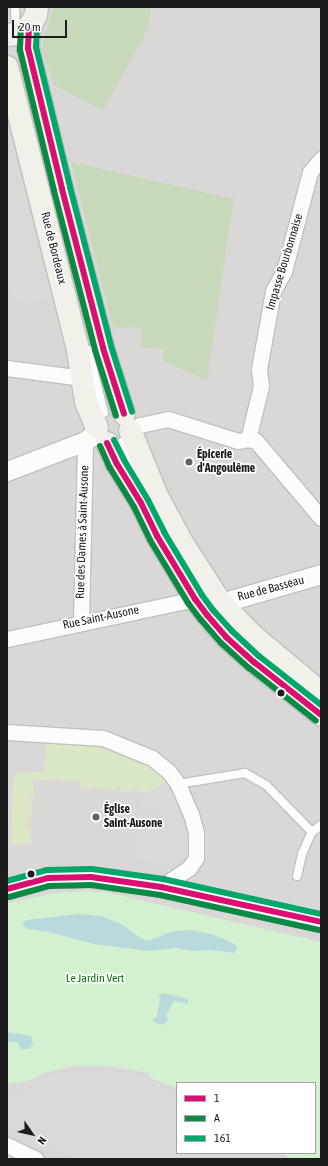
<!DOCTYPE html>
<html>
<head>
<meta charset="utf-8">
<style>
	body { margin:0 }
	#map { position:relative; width:328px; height:1166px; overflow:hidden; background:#eae8e5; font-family:"Asap Condensed",sans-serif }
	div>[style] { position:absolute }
	.residential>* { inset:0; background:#d9d8d6 }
	.grass>* { inset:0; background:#dae7c4 }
	.forest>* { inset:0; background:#c8d8bb }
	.park>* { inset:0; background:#d3f0d1 }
	.parking>* { inset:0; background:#dad9d8 }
	.water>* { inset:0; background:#b9d9dd }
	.roads { filter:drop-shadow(1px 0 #c1c0bf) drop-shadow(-1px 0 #c1c0bf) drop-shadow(0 1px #c1c0bf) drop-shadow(0 -1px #c1c0bf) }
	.service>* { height:8px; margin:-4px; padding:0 4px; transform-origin:4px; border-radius:4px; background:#fcfcfb }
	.minor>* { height:15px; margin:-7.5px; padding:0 7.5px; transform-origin:7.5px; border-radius:7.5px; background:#fcfcfb }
	.tertiary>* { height:19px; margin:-9.5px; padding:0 9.5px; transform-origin:9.5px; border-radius:9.5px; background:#fcfcfb }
	.secondary>* { height:22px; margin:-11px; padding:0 11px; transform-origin:11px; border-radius:11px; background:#f2f1e9 }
	.bus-1>* { height:6px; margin:-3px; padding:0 3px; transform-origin:3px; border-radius:3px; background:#da0f71 }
	.bus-2>* { height:6px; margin:-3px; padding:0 3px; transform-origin:3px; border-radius:3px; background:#0b8945 }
	.bus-3>* { height:6px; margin:-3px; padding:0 3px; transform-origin:3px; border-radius:3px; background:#00a76b }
	.dots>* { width:11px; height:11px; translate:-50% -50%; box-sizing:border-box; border:2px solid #fff; border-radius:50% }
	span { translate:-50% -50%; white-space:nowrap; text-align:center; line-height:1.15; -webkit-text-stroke:3.5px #fff; paint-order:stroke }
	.street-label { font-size:12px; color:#1c1c1c }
	.poi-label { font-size:12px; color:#1c1c1c; font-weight:700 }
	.left { translate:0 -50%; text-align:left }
	.park-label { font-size:12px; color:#11750f }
	.frame { position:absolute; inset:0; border:8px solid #1c1c1c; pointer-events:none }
	.legend { position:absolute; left:176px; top:1082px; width:140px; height:72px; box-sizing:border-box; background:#fff; border:1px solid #a4a4a4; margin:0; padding:5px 7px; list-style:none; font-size:12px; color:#1c1c1c }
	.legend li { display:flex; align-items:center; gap:8px; height:20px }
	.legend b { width:20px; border:1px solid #a4a4a4 }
	.north { position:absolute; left:12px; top:1114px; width:40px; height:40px; -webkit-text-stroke:3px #fff; paint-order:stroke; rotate:124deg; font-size:11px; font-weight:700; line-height:16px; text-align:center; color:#1c1c1c }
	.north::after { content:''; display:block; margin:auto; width:14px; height:18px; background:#1c1c1c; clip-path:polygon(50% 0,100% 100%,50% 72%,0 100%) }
	.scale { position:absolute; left:12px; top:20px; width:55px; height:18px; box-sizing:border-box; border:2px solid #1c1c1c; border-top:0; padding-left:5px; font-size:12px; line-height:14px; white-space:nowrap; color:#1c1c1c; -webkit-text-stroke:3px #fff; paint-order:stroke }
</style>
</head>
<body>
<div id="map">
	<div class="residential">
		<div style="clip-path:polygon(evenodd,7px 7px,321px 7px,321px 1159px,7px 1159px,7px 7px,177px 1083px,315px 1083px,315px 1153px,177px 1153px,177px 1083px)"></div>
	</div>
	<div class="grass">
		<div style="clip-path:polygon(47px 740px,60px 740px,118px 752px,151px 766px,166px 776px,173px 788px,166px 783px,144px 793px,140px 790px,140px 792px,138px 792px,137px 787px,135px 787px,133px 792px,132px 790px,130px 792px,120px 791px,120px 788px,118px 788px,117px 791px,108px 790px,108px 787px,106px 789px,96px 789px,96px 786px,93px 786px,93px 788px,83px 788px,81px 785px,83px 782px,81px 781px,60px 781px,60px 779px,56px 778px,54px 781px,34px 779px,33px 782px,34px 783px,34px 795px,32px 798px,29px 798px,29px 801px,32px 802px,31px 822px,28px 822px,27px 825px,31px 828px,31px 844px,11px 845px,13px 783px,16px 773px,44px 772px)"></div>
	</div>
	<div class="forest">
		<div style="clip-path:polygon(54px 7px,151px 7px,149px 27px,103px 111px,54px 85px,42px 49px,43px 40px)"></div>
		<div style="clip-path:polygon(71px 162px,234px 199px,207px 380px,163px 361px,164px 349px,141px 347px,142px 328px,113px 327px)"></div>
	</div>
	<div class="park">
		<div style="clip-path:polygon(88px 891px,110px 893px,321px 942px,321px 1159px,291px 1159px,281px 1153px,315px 1153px,315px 1083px,177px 1083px,177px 1088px,150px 1078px,150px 1073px,107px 1066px,75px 1066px,44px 1073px,32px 1080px,7px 1084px,7px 903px,56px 893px)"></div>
	</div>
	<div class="parking">
		<div style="clip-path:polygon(15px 153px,53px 297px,27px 303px,14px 300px,7px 275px,7px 154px)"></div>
		<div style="clip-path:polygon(166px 783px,173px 788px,183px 814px,187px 847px,183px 860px,177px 865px,135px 859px,138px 845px,140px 845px,140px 842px,137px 841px,138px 831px,141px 829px,160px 829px,162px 811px,160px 809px,142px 808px,140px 806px,140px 796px,144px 795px,144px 793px)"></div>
		<div style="clip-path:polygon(75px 1070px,109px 1070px,145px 1077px,177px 1096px,177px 1153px,274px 1153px,284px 1159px,81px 1159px,7px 1126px,7px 1102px,45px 1077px)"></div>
	</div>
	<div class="water">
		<div style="clip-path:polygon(78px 914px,101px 916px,121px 924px,142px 939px,149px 941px,169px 932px,190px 930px,211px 934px,230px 942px,236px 945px,237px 949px,234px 953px,211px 950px,195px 951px,176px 948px,149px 951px,94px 944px,49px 932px,27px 929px,23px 926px,24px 922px,27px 920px)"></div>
		<div style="clip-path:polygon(163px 993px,188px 999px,188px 1004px,174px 1001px,166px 1015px,168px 1021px,161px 1025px,152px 1021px,157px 1016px,160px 1000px,159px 996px)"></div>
		<div style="clip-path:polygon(7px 1032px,31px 1036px,33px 1044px,29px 1049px,21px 1049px,18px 1042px,7px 1042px)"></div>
	</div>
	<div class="roads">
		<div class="service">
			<div style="left:15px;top:7px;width:25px;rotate:88deg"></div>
			<div style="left:88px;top:350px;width:65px;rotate:75.7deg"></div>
			<div style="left:122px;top:442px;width:44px;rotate:65.8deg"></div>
			<div style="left:178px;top:784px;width:68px;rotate:-9.3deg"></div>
			<div style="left:245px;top:773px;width:24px;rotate:30deg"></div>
			<div style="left:266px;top:785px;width:66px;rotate:45.6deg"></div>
			<div style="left:312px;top:832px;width:11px;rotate:-38deg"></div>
			<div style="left:297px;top:876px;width:23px;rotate:-77deg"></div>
			<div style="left:302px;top:854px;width:24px;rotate:-66deg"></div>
		</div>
		<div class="minor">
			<div style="left:7px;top:368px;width:76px;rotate:7.6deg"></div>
			<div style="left:130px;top:430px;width:11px;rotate:-27deg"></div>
			<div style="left:140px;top:425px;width:29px;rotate:-12deg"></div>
			<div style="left:168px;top:419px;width:73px;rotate:17.4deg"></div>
			<div style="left:238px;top:441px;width:10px;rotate:-11deg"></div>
			<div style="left:248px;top:439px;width:8px;rotate:14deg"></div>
			<div style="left:256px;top:441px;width:101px;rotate:49.8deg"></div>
			<div style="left:248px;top:439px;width:55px;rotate:-76.2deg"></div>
			<div style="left:261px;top:386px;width:17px;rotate:-97deg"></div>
			<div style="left:259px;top:369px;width:79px;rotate:-79.8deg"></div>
			<div style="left:273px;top:291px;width:23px;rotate:-61deg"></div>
			<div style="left:284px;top:271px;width:102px;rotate:-75.3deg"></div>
			<div style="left:310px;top:172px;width:17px;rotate:-50deg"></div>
			<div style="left:81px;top:622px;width:181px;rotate:-88.7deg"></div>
			<div style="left:7px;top:639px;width:192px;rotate:-12deg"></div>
			<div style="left:7px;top:732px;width:96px;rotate:3.6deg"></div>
			<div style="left:103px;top:738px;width:53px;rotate:22.2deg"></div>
			<div style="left:152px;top:758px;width:22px;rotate:39deg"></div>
			<div style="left:169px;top:772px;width:15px;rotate:53deg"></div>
			<div style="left:178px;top:784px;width:33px;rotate:67deg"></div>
			<div style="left:191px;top:814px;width:20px;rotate:75deg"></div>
			<div style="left:196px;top:833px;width:25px;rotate:90deg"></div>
			<div style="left:196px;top:858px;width:12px;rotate:125deg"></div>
			<div style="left:189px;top:868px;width:34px;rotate:146deg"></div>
			<div style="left:7px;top:1145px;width:32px;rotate:26deg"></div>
		</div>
		<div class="tertiary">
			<div style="left:7px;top:471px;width:84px;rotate:-21deg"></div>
			<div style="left:85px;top:441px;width:15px;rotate:-37deg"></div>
			<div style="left:221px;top:603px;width:104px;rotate:-16.2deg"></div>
			<div style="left:7px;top:889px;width:42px;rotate:-15deg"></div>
			<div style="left:48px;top:878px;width:43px;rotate:-1.3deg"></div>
			<div style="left:91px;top:877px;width:71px;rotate:8.1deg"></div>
			<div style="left:161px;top:887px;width:164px;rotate:12.3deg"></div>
		</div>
		<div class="secondary">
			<div style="left:29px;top:28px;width:20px;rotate:93deg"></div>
			<div style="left:28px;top:48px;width:145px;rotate:76.4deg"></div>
			<div style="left:62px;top:189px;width:164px;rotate:75.5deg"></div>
			<div style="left:103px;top:348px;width:69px;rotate:72.3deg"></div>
			<div style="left:7px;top:35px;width:10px;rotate:-6deg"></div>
			<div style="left:17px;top:34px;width:13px;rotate:-27deg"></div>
			<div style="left:29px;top:28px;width:15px;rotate:-62deg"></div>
			<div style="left:36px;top:15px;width:8px;rotate:-83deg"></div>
			<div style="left:7px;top:67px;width:287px;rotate:75.9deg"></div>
			<div style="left:77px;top:345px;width:58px;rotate:81deg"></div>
			<div style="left:86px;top:402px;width:28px;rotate:67deg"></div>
			<div style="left:130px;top:430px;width:71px;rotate:67.8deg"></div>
			<div style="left:157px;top:496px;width:51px;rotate:61.9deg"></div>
			<div style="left:181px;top:541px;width:74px;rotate:57.2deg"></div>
			<div style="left:221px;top:603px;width:45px;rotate:45.9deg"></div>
			<div style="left:252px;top:635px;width:90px;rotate:40deg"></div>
			<div style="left:107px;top:443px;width:23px;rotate:65deg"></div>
			<div style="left:117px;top:464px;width:46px;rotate:58.4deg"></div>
			<div style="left:141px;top:503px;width:37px;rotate:64deg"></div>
			<div style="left:157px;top:536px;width:74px;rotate:58.9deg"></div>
			<div style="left:195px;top:599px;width:20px;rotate:53deg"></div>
			<div style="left:207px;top:615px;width:29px;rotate:49deg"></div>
			<div style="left:226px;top:637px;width:38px;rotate:42deg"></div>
			<div style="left:254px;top:662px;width:85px;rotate:38.3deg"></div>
		</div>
	</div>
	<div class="bus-1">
		<div style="left:29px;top:28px;width:20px;rotate:93deg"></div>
		<div style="left:28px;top:48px;width:145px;rotate:76.4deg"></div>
		<div style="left:62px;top:189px;width:164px;rotate:75.5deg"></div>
		<div style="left:103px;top:348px;width:69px;rotate:72.3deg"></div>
		<div style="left:107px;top:443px;width:23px;rotate:65deg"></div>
		<div style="left:117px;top:464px;width:46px;rotate:58.4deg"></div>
		<div style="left:141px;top:503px;width:37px;rotate:64deg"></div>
		<div style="left:157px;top:536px;width:74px;rotate:58.9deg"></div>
		<div style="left:195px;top:599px;width:20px;rotate:53deg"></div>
		<div style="left:207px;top:615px;width:29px;rotate:49deg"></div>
		<div style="left:226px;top:637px;width:38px;rotate:42deg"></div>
		<div style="left:254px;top:662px;width:85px;rotate:38.3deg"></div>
		<div style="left:7px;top:889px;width:42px;rotate:-15deg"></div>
		<div style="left:48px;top:878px;width:43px;rotate:-1.3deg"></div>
		<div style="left:91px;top:877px;width:71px;rotate:8.1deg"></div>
		<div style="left:161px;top:887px;width:164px;rotate:12.3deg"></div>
	</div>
	<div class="bus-2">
		<div style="left:21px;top:28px;width:22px;rotate:93deg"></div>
		<div style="left:20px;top:50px;width:145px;rotate:76.4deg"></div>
		<div style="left:54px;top:191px;width:164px;rotate:75.5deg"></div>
		<div style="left:95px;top:350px;width:69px;rotate:72.3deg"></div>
		<div style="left:100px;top:446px;width:24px;rotate:66deg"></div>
		<div style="left:110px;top:468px;width:46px;rotate:58.4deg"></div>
		<div style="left:134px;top:507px;width:37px;rotate:64deg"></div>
		<div style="left:150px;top:540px;width:74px;rotate:58.9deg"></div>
		<div style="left:188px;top:603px;width:21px;rotate:53deg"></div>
		<div style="left:201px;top:620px;width:30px;rotate:49deg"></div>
		<div style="left:221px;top:643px;width:38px;rotate:42deg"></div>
		<div style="left:249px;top:668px;width:85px;rotate:38.3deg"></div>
		<div style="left:9px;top:897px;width:41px;rotate:-15.4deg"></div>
		<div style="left:49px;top:886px;width:42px;rotate:-1.4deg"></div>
		<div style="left:91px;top:885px;width:70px;rotate:8.2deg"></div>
		<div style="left:160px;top:895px;width:163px;rotate:12.4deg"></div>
	</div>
	<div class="bus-3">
		<div style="left:37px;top:28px;width:19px;rotate:93deg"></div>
		<div style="left:36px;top:47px;width:144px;rotate:76.3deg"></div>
		<div style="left:70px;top:187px;width:164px;rotate:75.5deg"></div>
		<div style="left:111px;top:346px;width:69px;rotate:72.3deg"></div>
		<div style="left:114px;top:440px;width:22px;rotate:63deg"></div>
		<div style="left:124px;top:460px;width:47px;rotate:59deg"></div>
		<div style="left:148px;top:500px;width:36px;rotate:63deg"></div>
		<div style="left:164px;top:532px;width:74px;rotate:58.9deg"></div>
		<div style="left:202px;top:595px;width:19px;rotate:54deg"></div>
		<div style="left:213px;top:610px;width:28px;rotate:48deg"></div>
		<div style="left:232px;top:631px;width:37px;rotate:43deg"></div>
		<div style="left:259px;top:656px;width:79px;rotate:38.3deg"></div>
		<div style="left:7px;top:881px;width:41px;rotate:-15.4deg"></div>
		<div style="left:47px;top:870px;width:45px;rotate:-1.3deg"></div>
		<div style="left:92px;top:869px;width:72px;rotate:8deg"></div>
		<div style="left:163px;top:879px;width:162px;rotate:12.5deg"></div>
	</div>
	<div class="dots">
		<div style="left:189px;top:462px;background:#646362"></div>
		<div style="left:281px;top:693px;background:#1c1c1c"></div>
		<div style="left:96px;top:817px;background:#646362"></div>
		<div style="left:31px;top:874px;background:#1c1c1c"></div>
	</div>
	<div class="street-label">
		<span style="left:53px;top:248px;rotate:76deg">Rue de Bordeaux</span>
		<span style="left:285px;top:262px;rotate:-73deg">Impasse Bourbonnaise</span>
		<span style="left:83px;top:532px;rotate:-88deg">Rue des Dames à Saint-Ausone</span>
		<span style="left:271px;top:589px;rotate:-15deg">Rue de Basseau</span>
		<span style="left:101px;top:618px;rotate:-12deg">Rue Saint-Ausone</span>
	</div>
	<div class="poi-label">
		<span class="left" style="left:197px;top:462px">Épicerie<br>d'Angoulême</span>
		<span class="left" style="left:104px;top:817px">Église<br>Saint-Ausone</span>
	</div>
	<div class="park-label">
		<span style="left:95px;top:979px">Le Jardin Vert</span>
	</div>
	<div class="frame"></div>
	<ul class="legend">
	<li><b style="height:5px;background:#da0f71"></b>1</li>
	<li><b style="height:5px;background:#0b8945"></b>A</li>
	<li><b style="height:5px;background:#00a76b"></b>161</li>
	</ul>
	<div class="north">N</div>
	<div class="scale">20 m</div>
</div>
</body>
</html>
